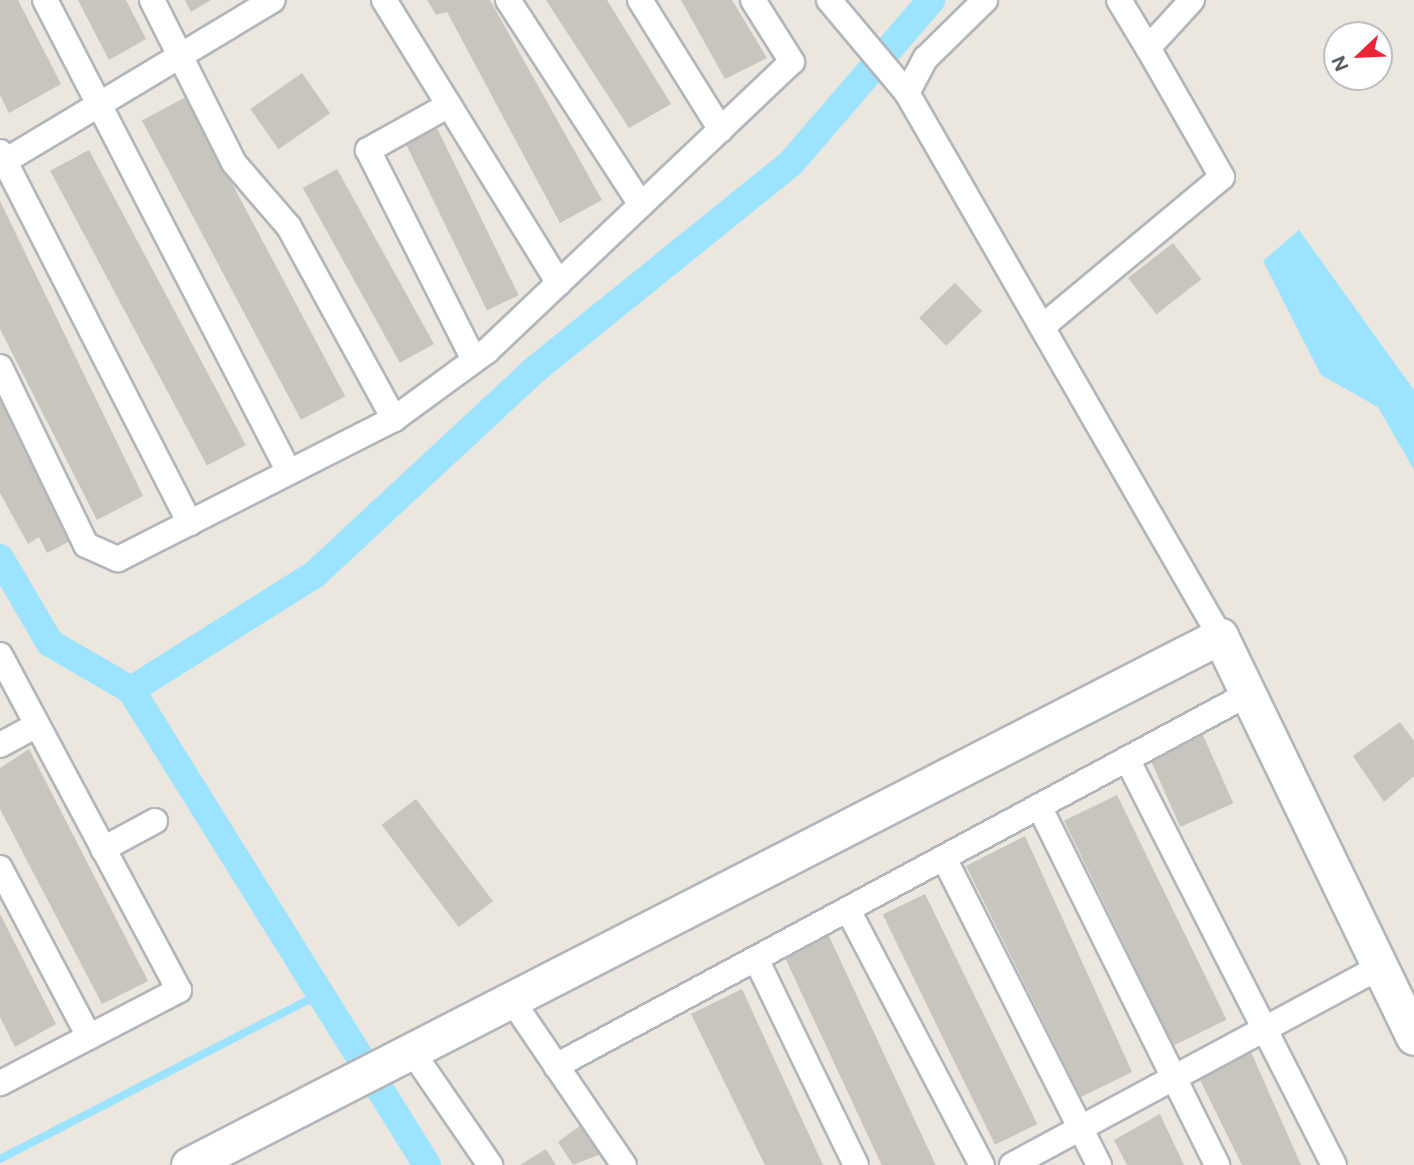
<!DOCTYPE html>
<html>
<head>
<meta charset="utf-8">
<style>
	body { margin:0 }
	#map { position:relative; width:1414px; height:1165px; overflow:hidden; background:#ebe7de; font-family:Figtree,sans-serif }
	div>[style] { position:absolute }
	.water>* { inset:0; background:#9be3ff }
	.stream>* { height:8px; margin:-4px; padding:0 4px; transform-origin:4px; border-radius:4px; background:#9be3ff }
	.canal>* { height:28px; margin:-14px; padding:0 14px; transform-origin:14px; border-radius:14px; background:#9be3ff }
	.building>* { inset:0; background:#c8c4be; transform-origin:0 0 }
	.roads { filter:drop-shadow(2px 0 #b2b6ba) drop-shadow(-2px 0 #b2b6ba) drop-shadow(0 2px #b2b6ba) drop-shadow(0 -2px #b2b6ba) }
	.street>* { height:24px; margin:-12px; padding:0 12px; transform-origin:12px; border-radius:12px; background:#fff }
	.secondary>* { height:35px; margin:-17.5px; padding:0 17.5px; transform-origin:17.5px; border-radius:17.5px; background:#fff }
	span { translate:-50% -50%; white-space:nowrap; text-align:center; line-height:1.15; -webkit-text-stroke:7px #fff; paint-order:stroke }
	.north { position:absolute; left:1323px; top:21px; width:70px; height:70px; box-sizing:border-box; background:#fff; border:2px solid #bcbebf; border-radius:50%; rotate:247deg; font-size:19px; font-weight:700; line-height:28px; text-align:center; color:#585d60 }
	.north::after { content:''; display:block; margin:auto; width:24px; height:32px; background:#eb2535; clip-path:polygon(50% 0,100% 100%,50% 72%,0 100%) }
</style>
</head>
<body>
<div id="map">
	<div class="water">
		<div style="clip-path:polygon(1299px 230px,1414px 390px,1414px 470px,1378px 407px,1321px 375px,1263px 261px)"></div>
	</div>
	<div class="stream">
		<div style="left:0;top:1159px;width:360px;rotate:-27.3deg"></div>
	</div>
	<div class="canal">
		<div style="left:0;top:558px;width:99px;rotate:59.5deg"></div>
		<div style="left:50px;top:643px;width:94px;rotate:30.1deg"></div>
		<div style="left:427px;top:1165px;width:560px;rotate:-121.93deg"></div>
		<div style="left:131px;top:690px;width:218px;rotate:-32.2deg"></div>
		<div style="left:315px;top:574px;width:296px;rotate:-42.9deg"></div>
		<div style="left:532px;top:372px;width:333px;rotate:-38.9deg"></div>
		<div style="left:791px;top:163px;width:215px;rotate:-49.3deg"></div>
	</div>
	<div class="building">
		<div style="clip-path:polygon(0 0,18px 0,61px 84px,9px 113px,0 95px)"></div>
		<div style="clip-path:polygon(78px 0,126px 0,146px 39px,109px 60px)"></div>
		<div style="clip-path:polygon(185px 0,211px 0,191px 12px)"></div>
		<div style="clip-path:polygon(427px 0,490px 0,602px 200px,560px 223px,447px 12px,436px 15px)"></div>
		<div style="clip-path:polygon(546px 0,607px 0,671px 104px,629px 128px)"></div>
		<div style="clip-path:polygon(681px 0,732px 0,767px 58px,725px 79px)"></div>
		<div style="left:302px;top:73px;width:49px;height:63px;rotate:55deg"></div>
		<div style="left:186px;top:97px;width:339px;height:50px;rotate:62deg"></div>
		<div style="left:437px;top:128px;width:186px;height:35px;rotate:64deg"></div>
		<div style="left:89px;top:150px;width:334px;height:44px;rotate:62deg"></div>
		<div style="left:337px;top:169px;width:200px;height:39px;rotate:61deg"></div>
		<div style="clip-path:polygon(0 201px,143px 496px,97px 520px,0 329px)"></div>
		<div style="left:1173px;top:243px;width:46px;height:57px;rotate:52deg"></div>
		<div style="left:955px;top:283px;width:39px;height:50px;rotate:46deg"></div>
		<div style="clip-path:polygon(0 397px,72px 540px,47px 553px,39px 537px,28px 544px,0 493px)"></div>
		<div style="clip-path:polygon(1400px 722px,1414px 741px,1414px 776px,1384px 802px,1353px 756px)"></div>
		<div style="left:1202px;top:733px;width:77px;height:58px;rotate:66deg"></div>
		<div style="clip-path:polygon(29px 749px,148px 981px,102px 1004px,0 809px,0 768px)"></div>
		<div style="left:1117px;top:795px;width:250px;height:59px;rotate:64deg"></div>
		<div style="left:416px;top:799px;width:128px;height:43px;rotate:53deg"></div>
		<div style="clip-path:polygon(1025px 836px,1132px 1072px,1081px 1097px,966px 866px)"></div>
		<div style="left:925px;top:894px;width:256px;height:47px;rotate:64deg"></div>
		<div style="clip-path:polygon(0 914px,56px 1024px,15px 1047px,0 1017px)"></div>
		<div style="left:828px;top:934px;width:256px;height:49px;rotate:65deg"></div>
		<div style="clip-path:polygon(742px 989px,823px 1165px,765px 1165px,691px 1014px)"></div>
		<div style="clip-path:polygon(1251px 1052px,1301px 1165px,1242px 1165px,1200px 1080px)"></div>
		<div style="clip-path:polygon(1160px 1114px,1184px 1165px,1127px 1165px,1114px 1140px)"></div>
		<div style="clip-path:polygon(582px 1124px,601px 1154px,573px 1165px,558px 1142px)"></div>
		<div style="clip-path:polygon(546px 1149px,556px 1165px,520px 1165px)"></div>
	</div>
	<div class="roads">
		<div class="street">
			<div style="left:45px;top:0;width:531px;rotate:62.66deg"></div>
			<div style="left:152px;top:0;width:182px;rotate:63.3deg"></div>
			<div style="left:234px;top:163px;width:84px;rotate:49.3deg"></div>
			<div style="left:289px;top:227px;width:219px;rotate:61.3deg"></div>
			<div style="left:384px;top:0;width:333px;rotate:58.3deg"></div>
			<div style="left:508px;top:0;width:244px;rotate:57deg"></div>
			<div style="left:640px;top:0;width:153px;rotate:58.1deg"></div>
			<div style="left:829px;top:0;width:121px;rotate:50deg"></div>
			<div style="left:907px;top:93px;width:627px;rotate:60.04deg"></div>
			<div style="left:1119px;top:0;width:56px;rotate:58.9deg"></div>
			<div style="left:907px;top:93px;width:40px;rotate:-62deg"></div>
			<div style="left:926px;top:58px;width:83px;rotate:-44.5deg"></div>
			<div style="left:449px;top:105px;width:93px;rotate:150.9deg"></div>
			<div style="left:368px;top:150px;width:235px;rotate:63.2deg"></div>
			<div style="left:0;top:152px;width:417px;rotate:62.9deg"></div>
			<div style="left:0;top:164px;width:318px;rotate:-31deg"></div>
			<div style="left:1042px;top:327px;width:234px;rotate:-39.8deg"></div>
			<div style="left:1222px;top:177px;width:149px;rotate:-119.8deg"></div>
			<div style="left:1148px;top:48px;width:65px;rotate:-47.5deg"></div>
			<div style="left:0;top:367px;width:198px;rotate:64.2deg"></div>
			<div style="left:86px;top:545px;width:35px;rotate:24deg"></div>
			<div style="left:118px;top:559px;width:309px;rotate:-26.9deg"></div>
			<div style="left:394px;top:419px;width:115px;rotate:-36.2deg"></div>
			<div style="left:487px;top:351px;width:420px;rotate:-43.5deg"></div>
			<div style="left:792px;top:62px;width:73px;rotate:-122.2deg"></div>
			<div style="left:0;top:655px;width:380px;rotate:61.9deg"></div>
			<div style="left:179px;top:990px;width:202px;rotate:152.5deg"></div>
			<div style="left:0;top:745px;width:42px;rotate:-28.4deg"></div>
			<div style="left:1127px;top:759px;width:456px;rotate:63deg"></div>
			<div style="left:1039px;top:806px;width:401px;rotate:63.6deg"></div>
			<div style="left:103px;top:849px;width:59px;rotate:-28.3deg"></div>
			<div style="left:944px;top:858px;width:344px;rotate:63.2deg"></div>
			<div style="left:0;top:868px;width:191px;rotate:62.2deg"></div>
			<div style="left:848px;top:910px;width:288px;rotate:62.3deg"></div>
			<div style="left:756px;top:959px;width:229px;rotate:64.1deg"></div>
			<div style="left:511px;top:999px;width:201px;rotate:55.8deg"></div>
			<div style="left:411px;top:1050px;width:140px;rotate:55.5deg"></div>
			<div style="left:556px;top:1066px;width:786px;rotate:-28.26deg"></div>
			<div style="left:1012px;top:1165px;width:418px;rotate:-28.3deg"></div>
		</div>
		<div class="secondary">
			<div style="left:189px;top:1165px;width:1159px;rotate:-27.16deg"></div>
			<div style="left:1220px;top:636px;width:445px;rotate:64.2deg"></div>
		</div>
	</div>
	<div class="north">N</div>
</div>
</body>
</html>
